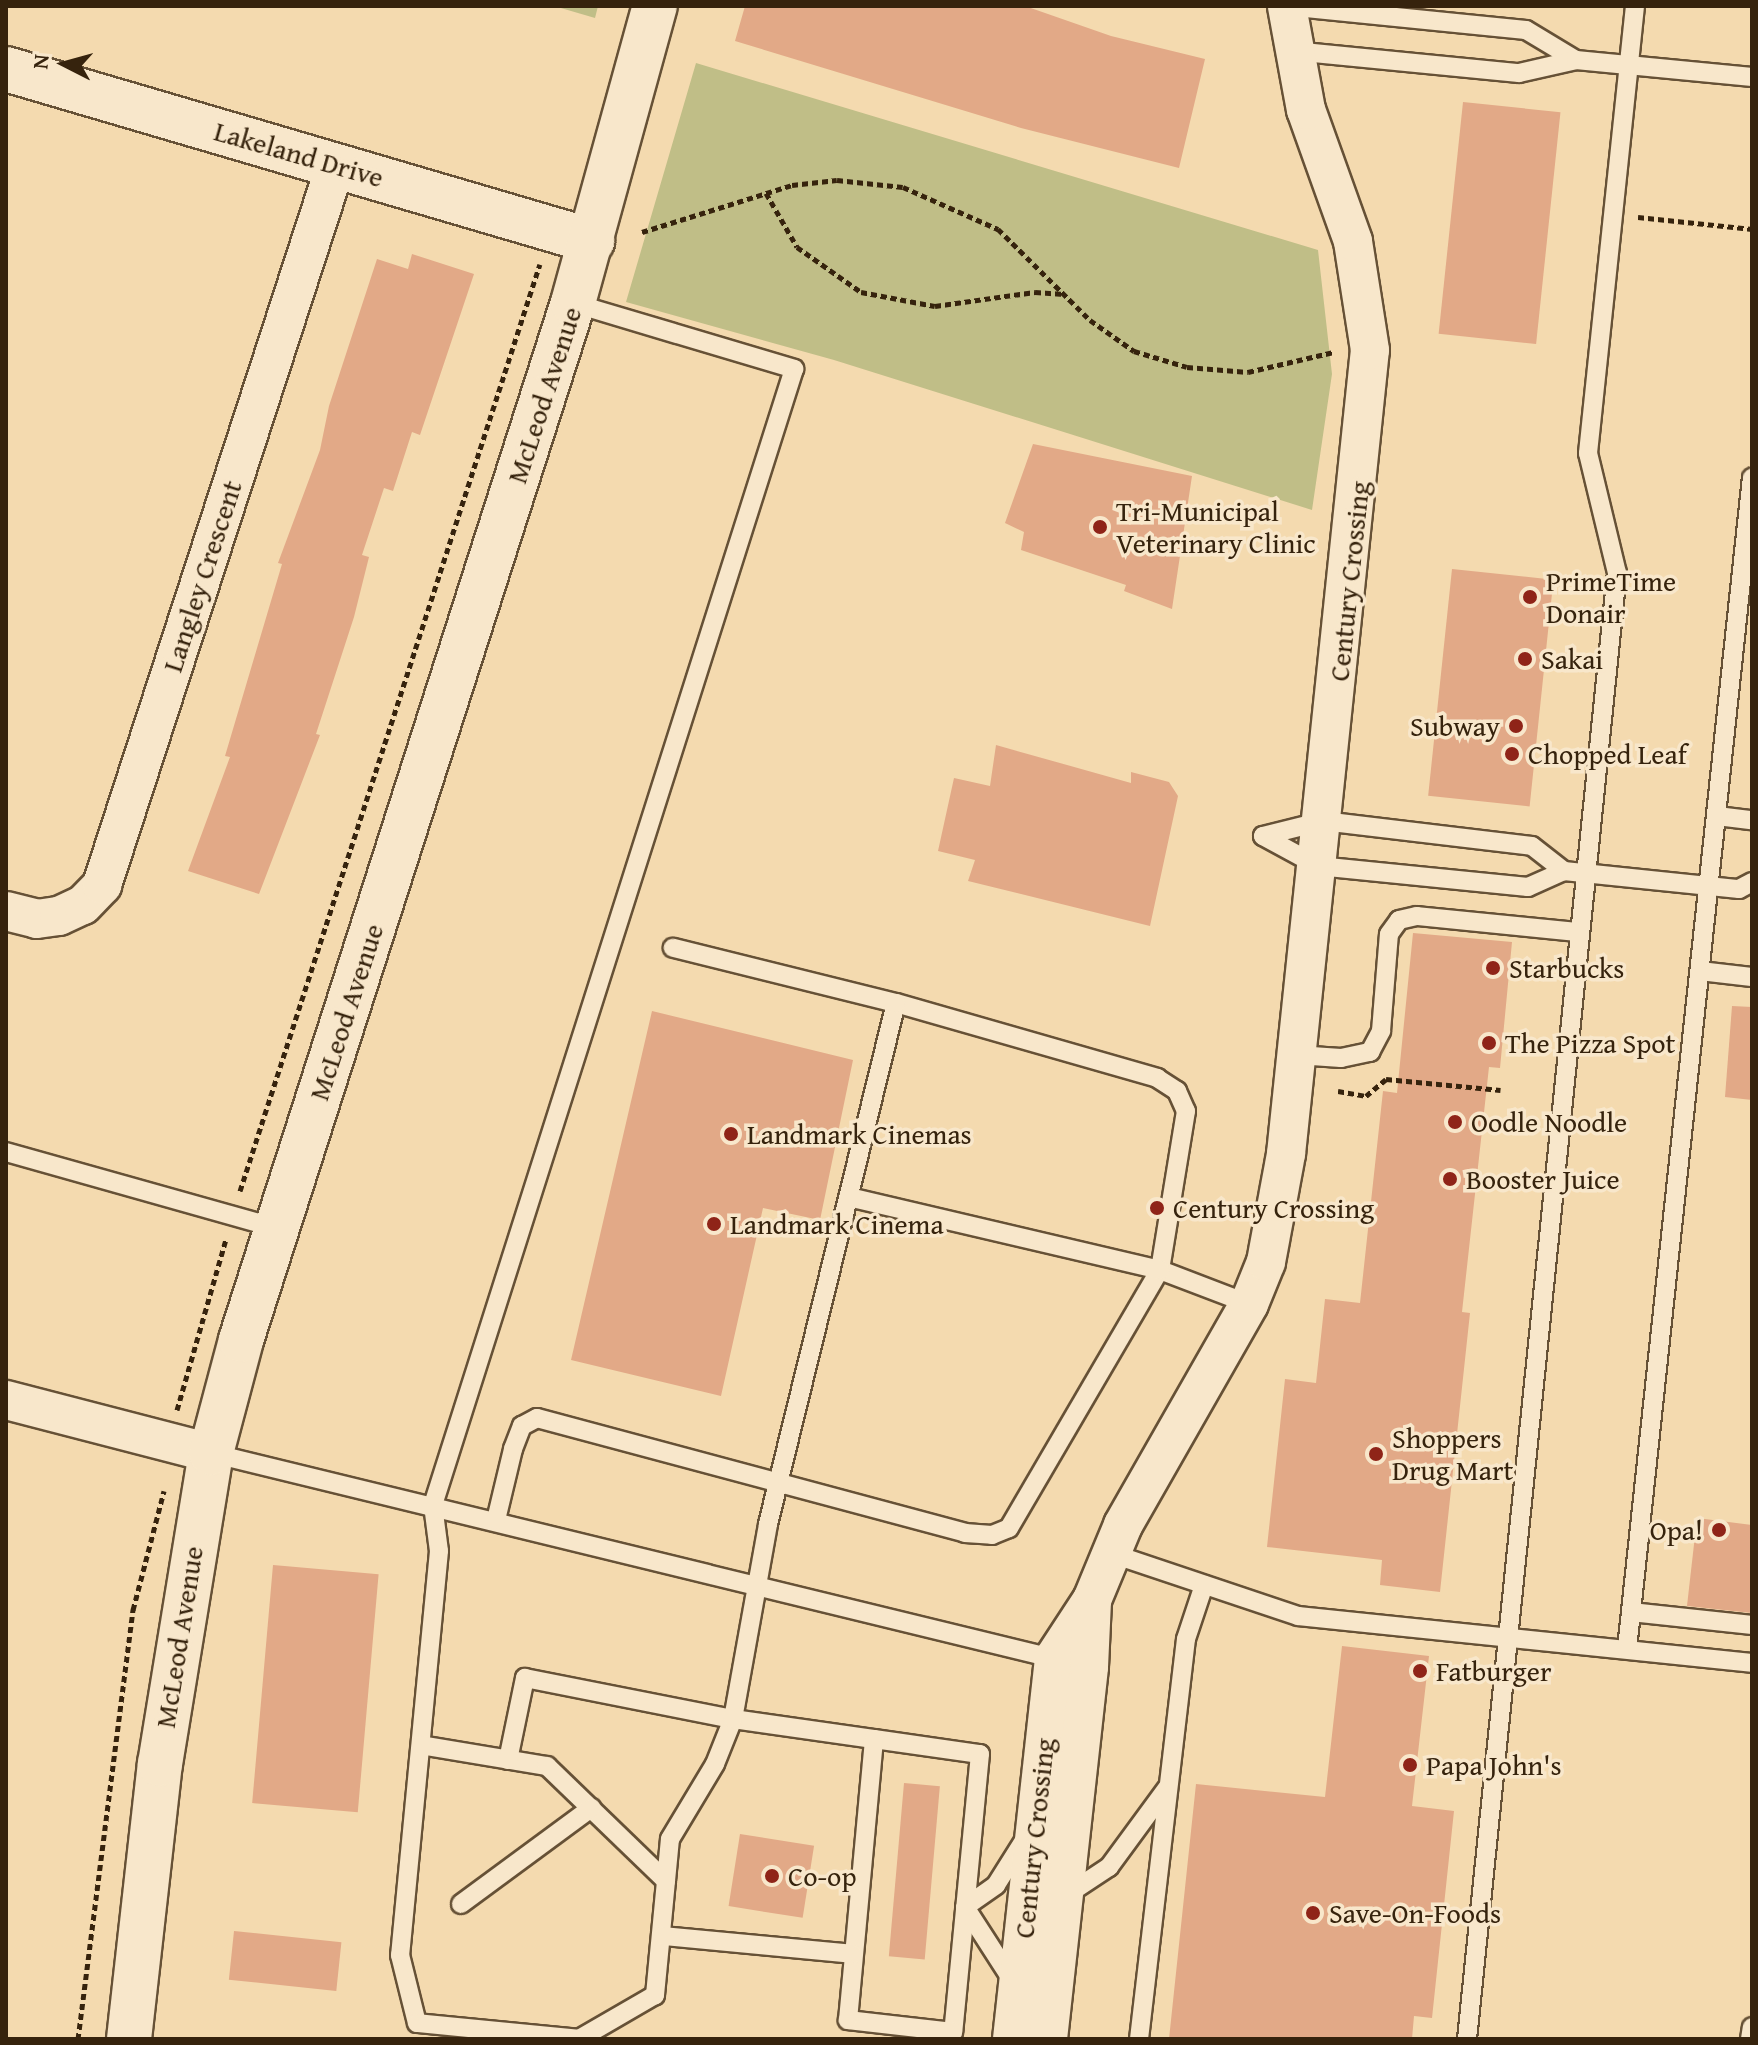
<!DOCTYPE html>
<html>
<head>
<meta charset="utf-8">
<style>
	body { margin:0 }
	#map { position:relative; width:1758px; height:2045px; overflow:hidden; background:#f4daaf; font-family:"Gentium Book Plus",serif }
	div>[style] { position:absolute }
	.green>* { inset:0; background:#c0be87 }
	.building>* { inset:0; background:#e2a987; transform-origin:0 0 }
	.path>* { height:5px; margin-top:-2.5px; transform-origin:0; background:repeating-linear-gradient(90deg,#36230d 0 6px,transparent 0 10px) }
	.roads { filter:drop-shadow(2px 0 #665136) drop-shadow(-2px 0 #665136) drop-shadow(0 2px #665136) drop-shadow(0 -2px #665136) }
	.service>* { height:18px; margin:-9px; padding:0 9px; transform-origin:9px; border-radius:9px; background:#f8e7cb }
	.minor>* { height:38px; margin:-19px; padding:0 19px; transform-origin:19px; border-radius:19px; background:#f8e7cb }
	.tertiary>* { height:44px; margin:-22px; padding:0 22px; transform-origin:22px; border-radius:22px; background:#f8e7cb }
	.dots>* { width:22px; height:22px; translate:-50% -50%; box-sizing:border-box; border:4px solid #f8e7cb; border-radius:50% }
	span { translate:-50% -50%; white-space:nowrap; text-align:center; line-height:1.15; -webkit-text-stroke:7px #f8e7cb; paint-order:stroke }
	.street-label { font-size:28px; color:#36230d }
	.poi-label { font-size:28px; color:#36230d }
	.left { translate:0 -50%; text-align:left }
	.right { translate:-100% -50%; text-align:right }
	.frame { position:absolute; inset:0; border:8px solid #36230d; pointer-events:none }
	.north { position:absolute; left:24px; top:24px; width:80px; height:80px; -webkit-text-stroke:6px #f8e7cb; paint-order:stroke; rotate:276deg; font-size:22px; font-weight:700; line-height:32px; text-align:center; color:#36230d }
	.north::after { content:''; display:block; margin:auto; width:28px; height:36px; background:#36230d; clip-path:polygon(50% 0,100% 100%,50% 72%,0 100%) }
</style>
</head>
<body>
<div id="map">
	<div class="green">
		<div style="clip-path:polygon(554px 6px,598px 6px,595px 18px)"></div>
		<div style="clip-path:polygon(696px 63px,1318px 250px,1332px 374px,1312px 510px,834px 360px,626px 302px)"></div>
	</div>
	<div class="building">
		<div style="clip-path:polygon(745px 6px,1025px 6px,1111px 36px,1205px 59px,1179px 168px,1021px 128px,735px 41px)"></div>
		<div style="left:1463px;top:102px;width:98px;height:233px;rotate:6deg"></div>
		<div style="clip-path:polygon(412px 254px,474px 274px,420px 435px,412px 432px,393px 491px,384px 488px,362px 555px,369px 557px,354px 617px,316px 734px,320px 735px,259px 894px,188px 871px,230px 757px,225px 756px,282px 564px,278px 563px,320px 450px,329px 406px,377px 259px,408px 269px)"></div>
		<div style="clip-path:polygon(1033px 444px,1192px 476px,1172px 609px,1124px 591px,1126px 585px,1021px 550px,1024px 532px,1005px 523px)"></div>
		<div style="left:1452px;top:569px;width:102px;height:228px;rotate:6deg"></div>
		<div style="clip-path:polygon(996px 745px,1131px 783px,1131px 772px,1169px 782px,1178px 796px,1150px 926px,968px 881px,975px 860px,938px 851px,954px 778px,990px 786px)"></div>
		<div style="clip-path:polygon(1413px 933px,1512px 942px,1500px 1068px,1489px 1067px,1462px 1312px,1470px 1313px,1440px 1592px,1380px 1585px,1382px 1560px,1267px 1547px,1285px 1379px,1316px 1383px,1325px 1299px,1360px 1303px,1383px 1091px,1397px 1093px)"></div>
		<div style="clip-path:polygon(1732px 1006px,1752px 1007px,1752px 1100px,1725px 1097px)"></div>
		<div style="clip-path:polygon(652px 1011px,853px 1060px,820px 1220px,763px 1208px,721px 1396px,571px 1360px)"></div>
		<div style="clip-path:polygon(1697px 1518px,1752px 1525px,1752px 1613px,1687px 1606px)"></div>
		<div style="left:273px;top:1565px;width:106px;height:239px;rotate:5deg"></div>
		<div style="clip-path:polygon(1342px 1646px,1429px 1656px,1412px 1806px,1454px 1811px,1432px 2018px,1414px 2016px,1412px 2039px,1169px 2039px,1196px 1784px,1325px 1797px)"></div>
		<div style="left:904px;top:1783px;width:36px;height:174px;rotate:5deg"></div>
		<div style="left:740px;top:1834px;width:75px;height:73px;rotate:9deg"></div>
		<div style="left:234px;top:1931px;width:108px;height:49px;rotate:6deg"></div>
	</div>
	<div class="path">
		<div style="left:766px;top:193px;width:62px;rotate:60.1deg"></div>
		<div style="left:797px;top:247px;width:78px;rotate:35.1deg"></div>
		<div style="left:861px;top:292px;width:75px;rotate:10.7deg"></div>
		<div style="left:935px;top:306px;width:101px;rotate:-8deg"></div>
		<div style="left:1035px;top:292px;width:29px;rotate:4deg"></div>
		<div style="left:1638px;top:217px;width:115px;rotate:6deg"></div>
		<div style="left:642px;top:232px;width:157px;rotate:-17.4deg"></div>
		<div style="left:792px;top:185px;width:45px;rotate:-6.3deg"></div>
		<div style="left:837px;top:180px;width:66px;rotate:6.1deg"></div>
		<div style="left:903px;top:187px;width:104px;rotate:23.9deg"></div>
		<div style="left:998px;top:229px;width:129px;rotate:44.7deg"></div>
		<div style="left:1090px;top:320px;width:54px;rotate:35.2deg"></div>
		<div style="left:1134px;top:351px;width:55px;rotate:16.8deg"></div>
		<div style="left:1187px;top:367px;width:61px;rotate:4.7deg"></div>
		<div style="left:1248px;top:372px;width:88px;rotate:-13.1deg"></div>
		<div style="left:1338px;top:1091px;width:28px;rotate:10deg"></div>
		<div style="left:1366px;top:1096px;width:26px;rotate:-40deg"></div>
		<div style="left:1386px;top:1079px;width:115px;rotate:5.5deg"></div>
		<div style="left:240px;top:1191px;width:974px;rotate:-72.07deg"></div>
		<div style="left:177px;top:1410px;width:178px;rotate:-74deg"></div>
		<div style="left:78px;top:2039px;width:433px;rotate:-82.7deg"></div>
		<div style="left:133px;top:1610px;width:123px;rotate:-75.4deg"></div>
	</div>
	<div class="roads">
		<div class="service">
			<div style="left:1286px;top:6px;width:241px;rotate:5.7deg"></div>
			<div style="left:1526px;top:30px;width:58px;rotate:31deg"></div>
			<div style="left:1293px;top:51px;width:227px;rotate:5.6deg"></div>
			<div style="left:1519px;top:73px;width:58px;rotate:-12.8deg"></div>
			<div style="left:1576px;top:60px;width:177px;rotate:5.5deg"></div>
			<div style="left:573px;top:303px;width:231px;rotate:16.6deg"></div>
			<div style="left:794px;top:369px;width:1192px;rotate:107.63deg"></div>
			<div style="left:433px;top:1505px;width:46px;rotate:82.6deg"></div>
			<div style="left:439px;top:1551px;width:406px;rotate:95.5deg"></div>
			<div style="left:400px;top:1955px;width:70px;rotate:76deg"></div>
			<div style="left:417px;top:2023px;width:163px;rotate:5.6deg"></div>
			<div style="left:1717px;top:816px;width:35px;rotate:7deg"></div>
			<div style="left:1263px;top:836px;width:63px;rotate:28.6deg"></div>
			<div style="left:1318px;top:866px;width:211px;rotate:5.7deg"></div>
			<div style="left:1528px;top:887px;width:39px;rotate:-24deg"></div>
			<div style="left:1564px;top:871px;width:176px;rotate:5.9deg"></div>
			<div style="left:1739px;top:889px;width:15px;rotate:-28deg"></div>
			<div style="left:1263px;top:836px;width:62px;rotate:-14deg"></div>
			<div style="left:1323px;top:821px;width:210px;rotate:6.8deg"></div>
			<div style="left:1532px;top:846px;width:41px;rotate:38deg"></div>
			<div style="left:1700px;top:971px;width:52px;rotate:6.6deg"></div>
			<div style="left:896px;top:1003px;width:272px;rotate:16deg"></div>
			<div style="left:1157px;top:1078px;width:24px;rotate:33deg"></div>
			<div style="left:1177px;top:1091px;width:22px;rotate:66deg"></div>
			<div style="left:1186px;top:1111px;width:161px;rotate:99.3deg"></div>
			<div style="left:1160px;top:1270px;width:95px;rotate:20.9deg"></div>
			<div style="left:1297px;top:1055px;width:44px;rotate:3.9deg"></div>
			<div style="left:1341px;top:1058px;width:30px;rotate:-12deg"></div>
			<div style="left:1370px;top:1052px;width:24px;rotate:-62deg"></div>
			<div style="left:1381px;top:1031px;width:97px;rotate:-85.3deg"></div>
			<div style="left:1389px;top:934px;width:17px;rotate:-54deg"></div>
			<div style="left:1399px;top:920px;width:18px;rotate:-13deg"></div>
			<div style="left:1417px;top:916px;width:162px;rotate:5.7deg"></div>
			<div style="left:6px;top:1152px;width:281px;rotate:15.7deg"></div>
			<div style="left:211px;top:1453px;width:874px;rotate:13.7deg"></div>
			<div style="left:496px;top:1520px;width:73px;rotate:-76.5deg"></div>
			<div style="left:513px;top:1449px;width:25px;rotate:-69deg"></div>
			<div style="left:522px;top:1426px;width:17px;rotate:-28deg"></div>
			<div style="left:537px;top:1418px;width:443px;rotate:15deg"></div>
			<div style="left:965px;top:1533px;width:27px;rotate:4deg"></div>
			<div style="left:992px;top:1535px;width:18px;rotate:-22deg"></div>
			<div style="left:1009px;top:1528px;width:299px;rotate:-59.7deg"></div>
			<div style="left:1160px;top:1270px;width:320px;rotate:-166.8deg"></div>
			<div style="left:1110px;top:1553px;width:198px;rotate:18.5deg"></div>
			<div style="left:1298px;top:1616px;width:456px;rotate:5.9deg"></div>
			<div style="left:1631px;top:1612px;width:122px;rotate:6.1deg"></div>
			<div style="left:1627px;top:1649px;width:1178px;rotate:-83.91deg"></div>
			<div style="left:421px;top:1745px;width:128px;rotate:9.5deg"></div>
			<div style="left:547px;top:1766px;width:165px;rotate:44deg"></div>
			<div style="left:666px;top:1881px;width:115px;rotate:95.5deg"></div>
			<div style="left:655px;top:1995px;width:88px;rotate:149.9deg"></div>
			<div style="left:508px;top:1760px;width:84px;rotate:-78.3deg"></div>
			<div style="left:525px;top:1678px;width:212px;rotate:11.2deg"></div>
			<div style="left:733px;top:1719px;width:142px;rotate:8.1deg"></div>
			<div style="left:874px;top:1739px;width:107px;rotate:8.1deg"></div>
			<div style="left:980px;top:1754px;width:279px;rotate:95.5deg"></div>
			<div style="left:953px;top:2032px;width:106px;rotate:-173.5deg"></div>
			<div style="left:848px;top:2020px;width:282px;rotate:-84.7deg"></div>
			<div style="left:666px;top:1881px;width:42px;rotate:-84.6deg"></div>
			<div style="left:670px;top:1839px;width:87px;rotate:-59deg"></div>
			<div style="left:715px;top:1764px;width:48px;rotate:-68.2deg"></div>
			<div style="left:733px;top:1719px;width:198px;rotate:-79.8deg"></div>
			<div style="left:768px;top:1524px;width:536px;rotate:-76.2deg"></div>
			<div style="left:896px;top:1003px;width:230px;rotate:-166.1deg"></div>
			<div style="left:1065px;top:1896px;width:53px;rotate:-33.4deg"></div>
			<div style="left:1109px;top:1867px;width:98px;rotate:-53.7deg"></div>
			<div style="left:461px;top:1904px;width:162px;rotate:-36.4deg"></div>
			<div style="left:663px;top:1936px;width:191px;rotate:5.4deg"></div>
			<div style="left:1014px;top:1983px;width:90px;rotate:-122.8deg"></div>
			<div style="left:965px;top:1907px;width:38px;rotate:-35deg"></div>
			<div style="left:996px;top:1885px;width:54px;rotate:-57.8deg"></div>
			<div style="left:1139px;top:2039px;width:403px;rotate:-83.3deg"></div>
			<div style="left:1186px;top:1639px;width:57px;rotate:-71.6deg"></div>
			<div style="left:1467px;top:2039px;width:1474px;rotate:-84.16deg"></div>
			<div style="left:1617px;top:573px;width:123px;rotate:-103.6deg"></div>
			<div style="left:1588px;top:453px;width:449px;rotate:-84deg"></div>
			<div style="left:1750px;top:2039px;width:12px;rotate:-81deg"></div>
		</div>
		<div class="minor">
			<div style="left:6px;top:911px;width:32px;rotate:14deg"></div>
			<div style="left:37px;top:919px;width:22px;rotate:-8deg"></div>
			<div style="left:59px;top:916px;width:26px;rotate:-25deg"></div>
			<div style="left:83px;top:905px;width:28px;rotate:-46deg"></div>
			<div style="left:102px;top:885px;width:758px;rotate:-72.02deg"></div>
			<div style="left:6px;top:1400px;width:212px;rotate:14.5deg"></div>
			<div style="left:1012px;top:2039px;width:383px;rotate:-83.7deg"></div>
			<div style="left:1054px;top:1658px;width:69px;rotate:-56.8deg"></div>
			<div style="left:1092px;top:1600px;width:81px;rotate:-67.5deg"></div>
			<div style="left:1123px;top:1525px;width:254px;rotate:-60.3deg"></div>
			<div style="left:1249px;top:1304px;width:45px;rotate:-68deg"></div>
			<div style="left:1266px;top:1262px;width:110px;rotate:-79.5deg"></div>
			<div style="left:1286px;top:1154px;width:808px;rotate:-84.04deg"></div>
			<div style="left:1370px;top:350px;width:110px;rotate:-98.9deg"></div>
			<div style="left:1353px;top:241px;width:139px;rotate:-109.7deg"></div>
			<div style="left:1306px;top:110px;width:106px;rotate:-100.4deg"></div>
			<div style="left:1048px;top:2039px;width:374px;rotate:-83.7deg"></div>
			<div style="left:1089px;top:1667px;width:67px;rotate:-87.4deg"></div>
		</div>
		<div class="tertiary">
			<div style="left:6px;top:69px;width:611px;rotate:16.36deg"></div>
			<div style="left:129px;top:2039px;width:277px;rotate:-83.6deg"></div>
			<div style="left:160px;top:1764px;width:315px;rotate:-80.7deg"></div>
			<div style="left:211px;top:1453px;width:117px;rotate:-75.1deg"></div>
			<div style="left:241px;top:1340px;width:1089px;rotate:-72.25deg"></div>
			<div style="left:573px;top:303px;width:308px;rotate:-74.6deg"></div>
		</div>
	</div>
	<div class="dots">
		<div style="left:1100px;top:527px;background:#8f2418"></div>
		<div style="left:1530px;top:597px;background:#8f2418"></div>
		<div style="left:1525px;top:659px;background:#8f2418"></div>
		<div style="left:1516px;top:726px;background:#8f2418"></div>
		<div style="left:1512px;top:754px;background:#8f2418"></div>
		<div style="left:1493px;top:968px;background:#8f2418"></div>
		<div style="left:1489px;top:1043px;background:#8f2418"></div>
		<div style="left:1455px;top:1122px;background:#8f2418"></div>
		<div style="left:731px;top:1134px;background:#8f2418"></div>
		<div style="left:1450px;top:1179px;background:#8f2418"></div>
		<div style="left:1157px;top:1208px;background:#8f2418"></div>
		<div style="left:714px;top:1224px;background:#8f2418"></div>
		<div style="left:1376px;top:1454px;background:#8f2418"></div>
		<div style="left:1719px;top:1530px;background:#8f2418"></div>
		<div style="left:1420px;top:1671px;background:#8f2418"></div>
		<div style="left:1410px;top:1765px;background:#8f2418"></div>
		<div style="left:772px;top:1876px;background:#8f2418"></div>
		<div style="left:1313px;top:1913px;background:#8f2418"></div>
	</div>
	<div class="street-label">
		<span style="left:299px;top:154px;rotate:16deg">Lakeland Drive</span>
		<span style="left:544px;top:395px;rotate:-72deg">McLeod Avenue</span>
		<span style="left:202px;top:576px;rotate:-72deg">Langley Crescent</span>
		<span style="left:1349px;top:581px;rotate:-84deg">Century Crossing</span>
		<span style="left:346px;top:1012px;rotate:-72deg">McLeod Avenue</span>
		<span style="left:179px;top:1637px;rotate:-81deg">McLeod Avenue</span>
		<span style="left:1034px;top:1838px;rotate:-84deg">Century Crossing</span>
	</div>
	<div class="poi-label">
		<span class="left" style="left:1116px;top:527px">Tri-Municipal<br>Veterinary Clinic</span>
		<span class="left" style="left:1546px;top:597px">PrimeTime<br>Donair</span>
		<span class="left" style="left:1541px;top:659px">Sakai</span>
		<span class="right" style="left:1500px;top:726px">Subway</span>
		<span class="left" style="left:1528px;top:754px">Chopped Leaf</span>
		<span class="left" style="left:1509px;top:968px">Starbucks</span>
		<span class="left" style="left:1505px;top:1043px">The Pizza Spot</span>
		<span class="left" style="left:1471px;top:1122px">Oodle Noodle</span>
		<span class="left" style="left:747px;top:1134px">Landmark Cinemas</span>
		<span class="left" style="left:1466px;top:1179px">Booster Juice</span>
		<span class="left" style="left:1173px;top:1208px">Century Crossing</span>
		<span class="left" style="left:730px;top:1224px">Landmark Cinema</span>
		<span class="left" style="left:1392px;top:1454px">Shoppers<br>Drug Mart</span>
		<span class="right" style="left:1703px;top:1530px">Opa!</span>
		<span class="left" style="left:1436px;top:1671px">Fatburger</span>
		<span class="left" style="left:1426px;top:1765px">Papa John's</span>
		<span class="left" style="left:788px;top:1876px">Co-op</span>
		<span class="left" style="left:1329px;top:1913px">Save-On-Foods</span>
	</div>
	<div class="frame"></div>
	<div class="north">N</div>
</div>
</body>
</html>
